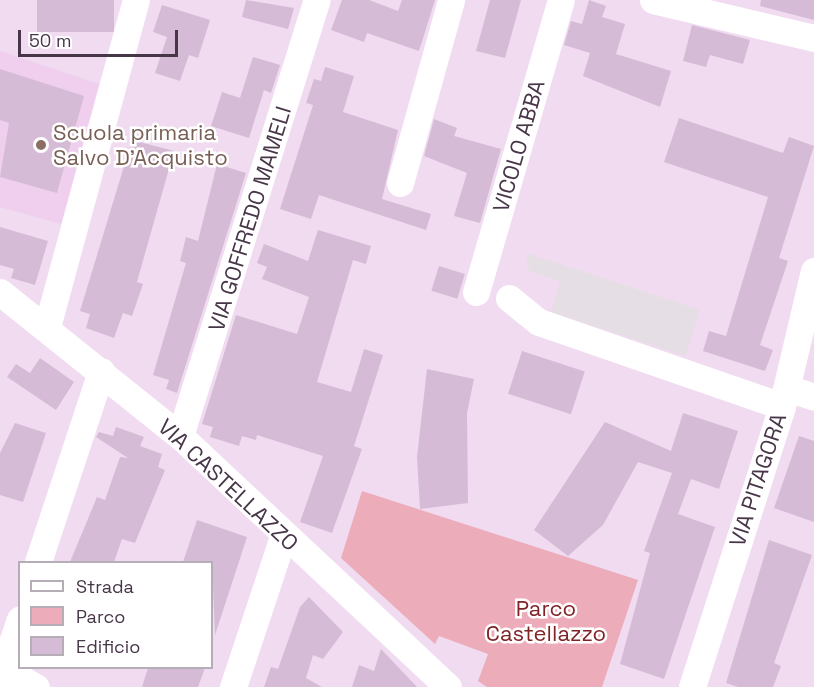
<!DOCTYPE html>
<html>
<head>
<meta charset="utf-8">
<style>
	body { margin:0 }
	#map { position:relative; width:814px; height:687px; overflow:hidden; background:#f5e7f4; font-family:"Space Grotesk",sans-serif }
	div>[style] { position:absolute }
	.residential>* { inset:0; background:#f0dbf0 }
	.education>* { inset:0; background:#efcfed }
	.green>* { inset:0; background:#ecacba }
	.parking>* { inset:0; background:#e5dfe5 }
	.building>* { inset:0; background:#d6bbd7; transform-origin:0 0 }
	.minor>* { height:27px; margin:-13.5px; padding:0 13.5px; transform-origin:13.5px; border-radius:13.5px; background:#fff }
	.dots>* { width:16px; height:16px; translate:-50% -50%; box-sizing:border-box; border:3px solid #fff; border-radius:50% }
	span { translate:-50% -50%; white-space:nowrap; text-align:center; line-height:1.15; -webkit-text-stroke:5px #fff; paint-order:stroke }
	.education-label { font-size:22px; color:#785e54 }
	.left { translate:0 -50%; text-align:left }
	.street-label { font-size:22px; color:#473548 }
	.park-label { font-size:22px; color:#7f2327 }
	.legend { position:absolute; left:18px; top:561px; width:195px; height:108px; box-sizing:border-box; background:#fff; border:2px solid #b5aeb6; margin:0; padding:8px 10px; list-style:none; font-size:18px; color:#473548 }
	.legend li { display:flex; align-items:center; gap:12px; height:30px }
	.legend b { width:30px; border:2px solid #b5aeb6 }
	.scale { position:absolute; left:18px; top:30px; width:160px; height:27px; box-sizing:border-box; border:3px solid #473548; border-top:0; padding-left:8px; font-size:18px; line-height:21px; white-space:nowrap; color:#473548; -webkit-text-stroke:4px #fff; paint-order:stroke }
</style>
</head>
<body>
<div id="map">
	<div class="residential">
		<div style="clip-path:polygon(0 0,133px 0,43px 328px,98px 372px,35px 562px,20px 562px,19px 609px,0 668px)"></div>
		<div style="clip-path:polygon(139px 0,640px 0,814px 41px,814px 687px,453px 687px,49px 327px)"></div>
		<div style="clip-path:polygon(702px 0,814px 0,814px 27px)"></div>
		<div style="clip-path:polygon(103px 376px,444px 687px,1px 687px,20px 668px,212px 668px,212px 562px,42px 562px)"></div>
	</div>
	<div class="education">
		<div style="clip-path:polygon(0 51px,99px 84px,61px 224px,0 207px)"></div>
	</div>
	<div class="green">
		<div style="clip-path:polygon(362px 491px,638px 580px,602px 687px,487px 687px,478px 681px,488px 654px,439px 636px,435px 644px,341px 558px)"></div>
	</div>
	<div class="parking">
		<div style="clip-path:polygon(526px 253px,700px 310px,685px 356px,551px 312px,560px 281px,529px 271px)"></div>
	</div>
	<div class="building">
		<div style="left:37px;top:0;width:77px;height:32px"></div>
		<div style="clip-path:polygon(246px 0,294px 8px,288px 29px,242px 17px)"></div>
		<div style="clip-path:polygon(342px 0,369px 0,398px 11px,402px 0,435px 0,419px 51px,367px 33px,364px 42px,331px 30px)"></div>
		<div style="clip-path:polygon(490px 0,521px 0,505px 58px,476px 51px)"></div>
		<div style="clip-path:polygon(589px 0,606px 6px,602px 17px,625px 24px,616px 54px,671px 71px,660px 107px,583px 76px,590px 53px,564px 45px,571px 21px,582px 24px)"></div>
		<div style="clip-path:polygon(761px 0,814px 0,814px 20px,760px 6px)"></div>
		<div style="clip-path:polygon(162px 5px,210px 20px,198px 58px,189px 55px,180px 81px,155px 73px,167px 37px,153px 32px)"></div>
		<div style="clip-path:polygon(692px 25px,750px 40px,743px 64px,710px 55px,706px 67px,683px 61px)"></div>
		<div style="clip-path:polygon(253px 57px,280px 65px,271px 93px,264px 90px,249px 138px,211px 126px,222px 92px,240px 98px)"></div>
		<div style="clip-path:polygon(325px 67px,354px 76px,343px 112px,398px 130px,382px 199px,431px 214px,426px 230px,319px 195px,311px 219px,280px 209px,313px 105px,306px 103px,314px 79px,321px 81px)"></div>
		<div style="clip-path:polygon(0 69px,84px 96px,57px 193px,0 177px,9px 123px,0 120px)"></div>
		<div style="clip-path:polygon(679px 118px,783px 153px,789px 137px,814px 146px,779px 258px,788px 261px,760px 345px,773px 350px,765px 371px,703px 351px,709px 331px,726px 336px,768px 197px,664px 162px)"></div>
		<div style="clip-path:polygon(434px 119px,457px 128px,454px 136px,501px 149px,480px 223px,454px 216px,467px 173px,424px 156px)"></div>
		<div style="clip-path:polygon(132px 140px,174px 151px,137px 282px,143px 284px,132px 316px,123px 313px,114px 338px,86px 328px,90px 314px,80px 311px)"></div>
		<div style="clip-path:polygon(217px 164px,246px 173px,177px 393px,166px 389px,169px 380px,153px 375px,186px 263px,180px 261px,186px 237px,198px 241px)"></div>
		<div style="clip-path:polygon(0 227px,48px 241px,35px 285px,11px 278px,14px 269px,0 265px)"></div>
		<div style="clip-path:polygon(318px 230px,371px 246px,366px 264px,353px 260px,317px 382px,351px 392px,364px 349px,383px 355px,354px 446px,362px 449px,332px 533px,300px 522px,323px 456px,257px 435px,256px 440px,242px 436px,239px 446px,210px 437px,213px 427px,202px 424px,236px 315px,297px 334px,309px 297px,262px 279px,267px 267px,257px 263px,264px 244px,308px 261px)"></div>
		<div style="left:439px;top:266px;width:27px;height:26px;rotate:17deg"></div>
		<div style="left:522px;top:351px;width:66px;height:45px;rotate:18deg"></div>
		<div style="clip-path:polygon(40px 358px,74px 382px,56px 410px,7px 377px,16px 364px,30px 373px)"></div>
		<div style="clip-path:polygon(427px 369px,474px 379px,467px 413px,468px 503px,420px 509px,417px 457px)"></div>
		<div style="clip-path:polygon(683px 413px,738px 431px,719px 489px,691px 479px,678px 514px,715px 527px,664px 679px,620px 664px,650px 553px,644px 551px,672px 473px,638px 462px,603px 525px,568px 556px,534px 530px,605px 422px,671px 451px)"></div>
		<div style="clip-path:polygon(15px 423px,46px 433px,23px 502px,0 495px,0 453px)"></div>
		<div style="clip-path:polygon(116px 427px,144px 437px,140px 446px,162px 454px,158px 467px,165px 470px,135px 543px,122px 539px,114px 562px,70px 562px,97px 497px,105px 500px,120px 457px,128px 458px,96px 437px,99px 432px,113px 436px)"></div>
		<div style="clip-path:polygon(799px 436px,814px 441px,814px 522px,774px 508px)"></div>
		<div style="clip-path:polygon(197px 520px,247px 537px,215px 635px,212px 562px,183px 562px)"></div>
		<div style="clip-path:polygon(769px 540px,812px 555px,774px 663px,781px 666px,773px 687px,738px 687px,726px 683px)"></div>
		<div style="clip-path:polygon(309px 597px,343px 632px,323px 659px,313px 655px,306px 678px,322px 687px,264px 687px,271px 667px,278px 669px,300px 607px)"></div>
		<div style="clip-path:polygon(381px 649px,417px 687px,352px 687px,359px 665px,374px 671px)"></div>
		<div style="clip-path:polygon(148px 668px,205px 668px,198px 687px,142px 687px)"></div>
	</div>
	<div class="minor">
		<div style="left:653px;top:0;width:165px;rotate:13.3deg"></div>
		<div style="left:400px;top:183px;width:190px;rotate:-74.4deg"></div>
		<div style="left:0;top:292px;width:231px;rotate:38.7deg"></div>
		<div style="left:180px;top:436px;width:367px;rotate:43.1deg"></div>
		<div style="left:476px;top:292px;width:304px;rotate:-73.8deg"></div>
		<div style="left:509px;top:298px;width:38px;rotate:39deg"></div>
		<div style="left:539px;top:322px;width:257px;rotate:19.1deg"></div>
		<div style="left:47px;top:327px;width:339px;rotate:-74.8deg"></div>
		<div style="left:787px;top:388px;width:28px;rotate:18deg"></div>
		<div style="left:180px;top:436px;width:457px;rotate:-72.6deg"></div>
		<div style="left:38px;top:562px;width:201px;rotate:-71.7deg"></div>
		<div style="left:0;top:667px;width:41px;rotate:29.1deg"></div>
		<div style="left:0;top:678px;width:62px;rotate:-71.3deg"></div>
		<div style="left:233px;top:687px;width:158px;rotate:-71.6deg"></div>
		<div style="left:692px;top:687px;width:295px;rotate:-72.2deg"></div>
		<div style="left:782px;top:406px;width:139px;rotate:-76.7deg"></div>
	</div>
	<div class="dots">
		<div style="left:41px;top:145px;background:#8d6e63"></div>
	</div>
	<div class="education-label">
		<span class="left" style="left:53px;top:145px">Scuola primaria<br>Salvo D'Acquisto</span>
	</div>
	<div class="street-label">
		<span style="left:519px;top:146px;rotate:-74deg">VICOLO ABBA</span>
		<span style="left:250px;top:219px;rotate:-73deg">VIA GOFFREDO MAMELI</span>
		<span style="left:758px;top:480px;rotate:-72deg">VIA PITAGORA</span>
		<span style="left:228px;top:485px;rotate:43deg">VIA CASTELLAZZO</span>
	</div>
	<div class="park-label">
		<span style="left:546px;top:621px">Parco<br>Castellazzo</span>
	</div>
	<ul class="legend">
	<li><b style="height:8px;background:#fff"></b>Strada</li>
	<li><b style="height:16px;background:#ecacba"></b>Parco</li>
	<li><b style="height:16px;background:#d6bbd7"></b>Edificio</li>
	</ul>
	<div class="scale">50 m</div>
</div>
</body>
</html>
